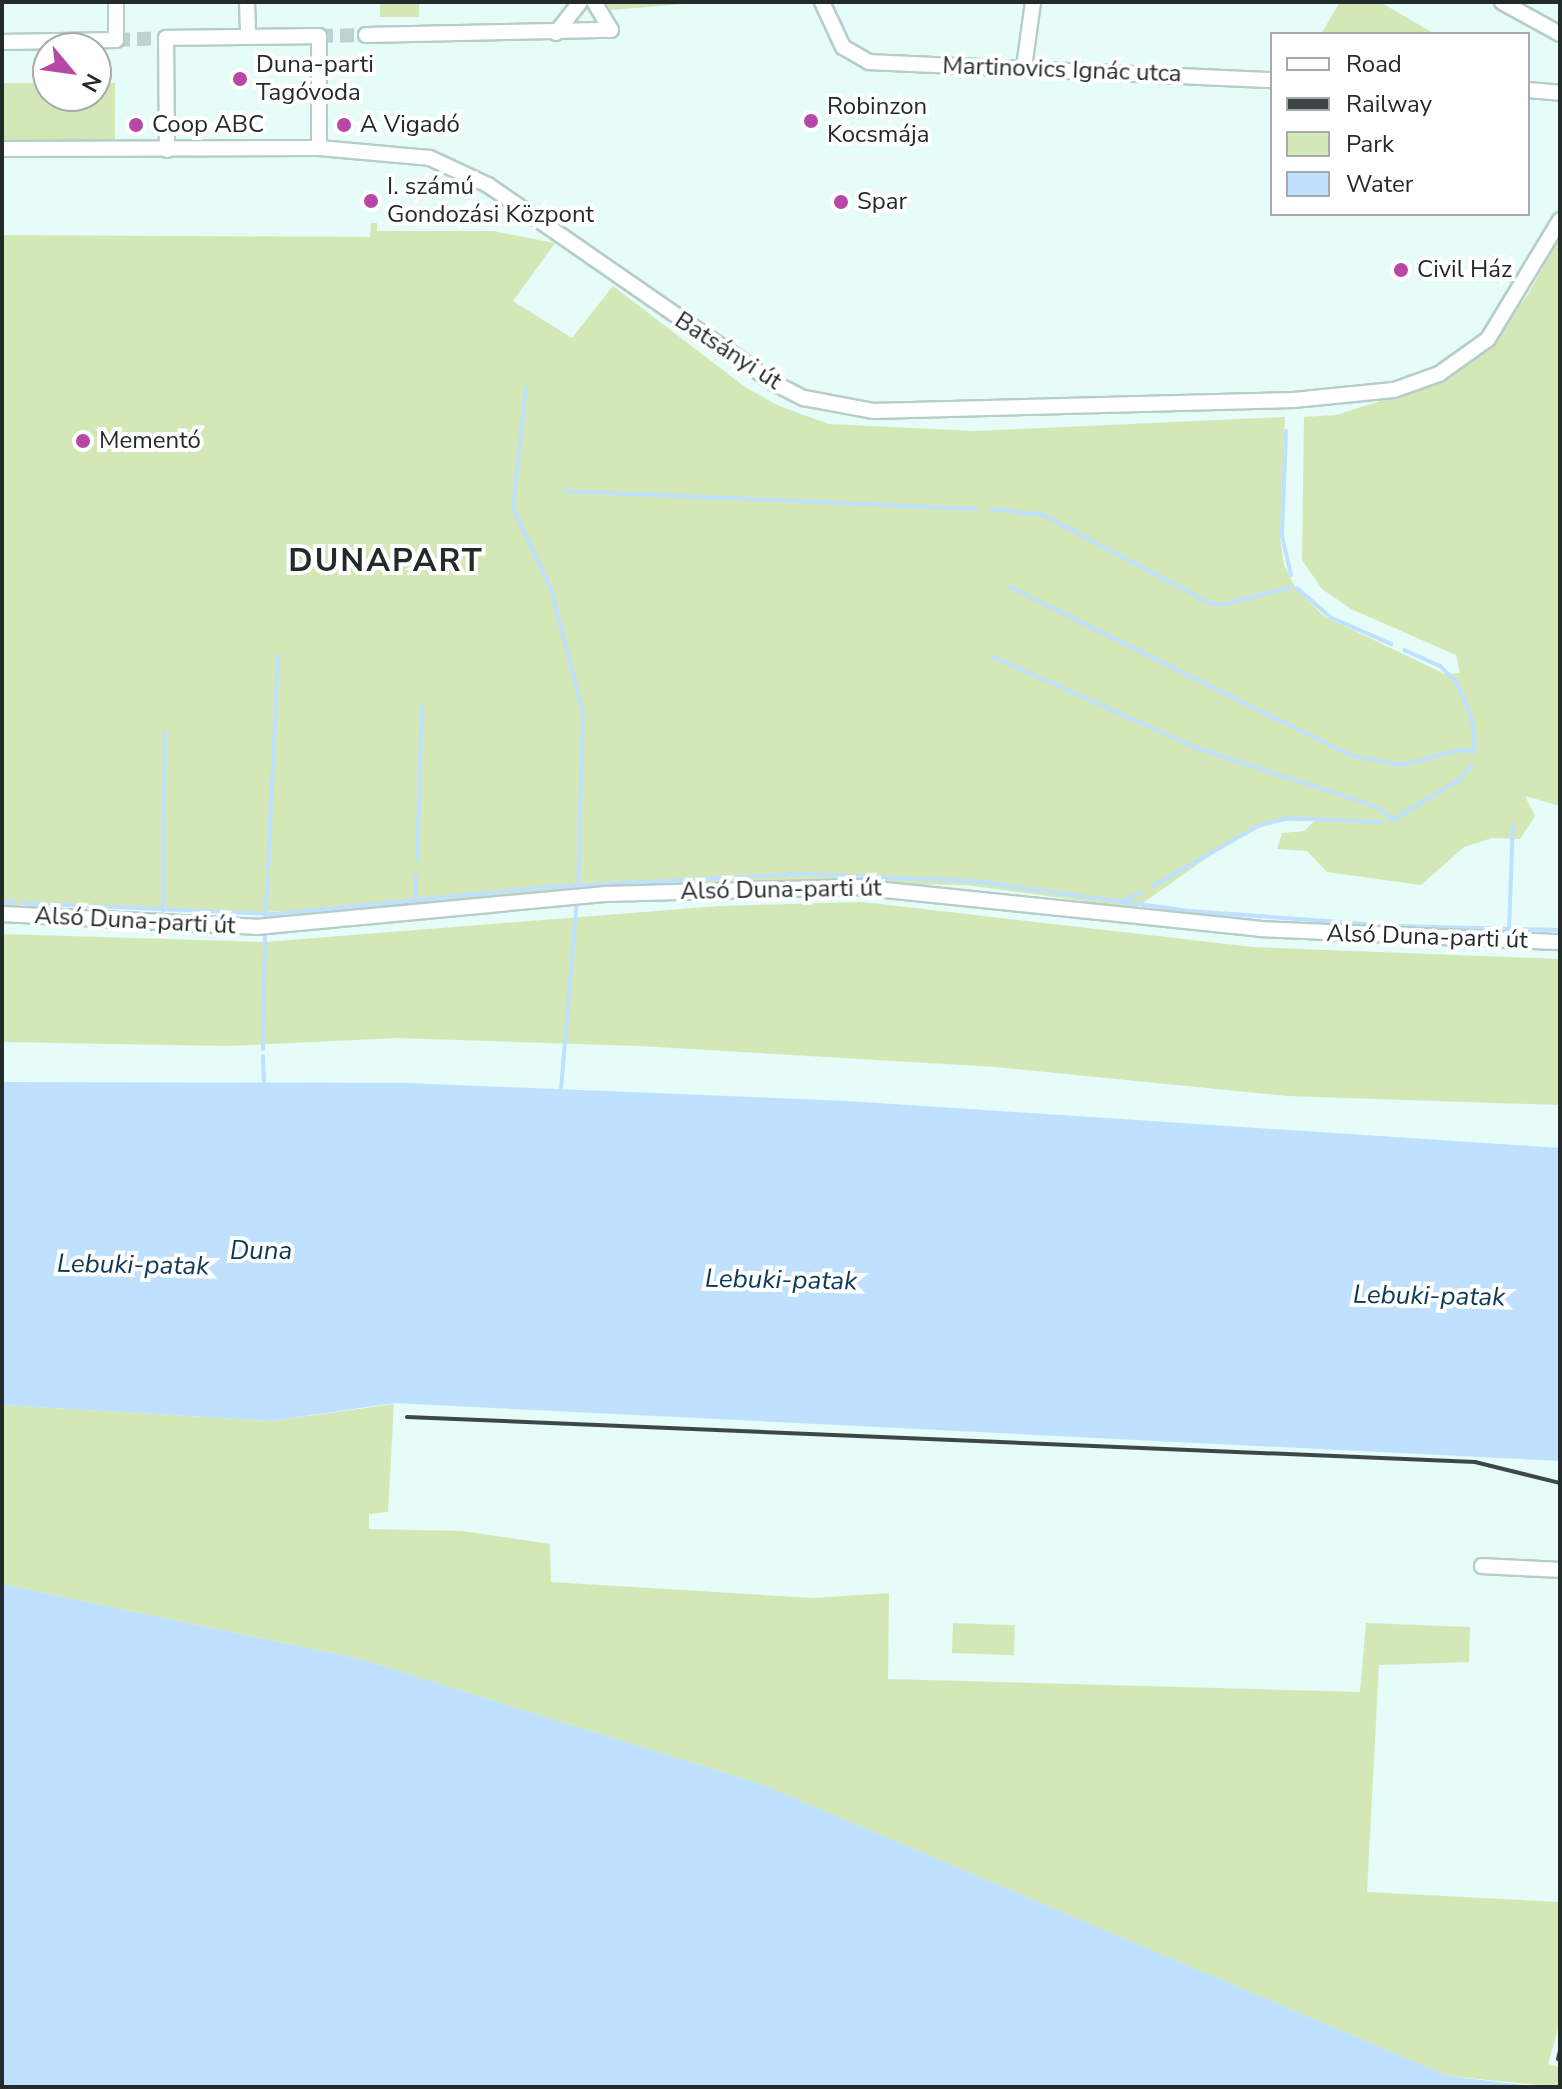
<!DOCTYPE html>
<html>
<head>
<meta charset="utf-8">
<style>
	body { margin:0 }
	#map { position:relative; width:1562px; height:2089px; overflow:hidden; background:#e5fcf9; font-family:"Nunito Sans",sans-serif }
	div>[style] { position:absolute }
	.green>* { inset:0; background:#d3e8b6; transform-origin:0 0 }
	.water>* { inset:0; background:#bfe0fe }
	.stream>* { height:4px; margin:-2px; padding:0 2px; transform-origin:2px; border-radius:2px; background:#bfe0fe }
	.minor-tunnel>* { height:14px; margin-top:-7px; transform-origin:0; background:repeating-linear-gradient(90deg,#bed2d0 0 14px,transparent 0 21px) }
	.roads { filter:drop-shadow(2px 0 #b7cdca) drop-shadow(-2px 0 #b7cdca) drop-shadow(0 2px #b7cdca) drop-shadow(0 -2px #b7cdca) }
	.minor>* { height:14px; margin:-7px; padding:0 7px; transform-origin:7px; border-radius:7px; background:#fff }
	.rail>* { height:4px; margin:-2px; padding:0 2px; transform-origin:2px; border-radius:2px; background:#3d4846 }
	.dots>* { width:22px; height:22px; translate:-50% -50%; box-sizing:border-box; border:4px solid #fff; border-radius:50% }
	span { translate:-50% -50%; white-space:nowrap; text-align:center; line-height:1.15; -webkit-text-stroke:8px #fff; paint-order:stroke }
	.poi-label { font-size:24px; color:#222b2a }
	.left { translate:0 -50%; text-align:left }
	.street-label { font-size:24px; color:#222b2a }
	.water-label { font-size:26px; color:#0c3756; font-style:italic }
	.district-label { font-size:32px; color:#222b2a; font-weight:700; letter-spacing:2px }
	.frame { position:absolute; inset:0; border:4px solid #222b2a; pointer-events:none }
	.legend { position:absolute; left:1270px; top:32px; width:260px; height:184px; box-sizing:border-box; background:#fff; border:2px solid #a7aaaa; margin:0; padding:10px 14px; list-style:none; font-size:24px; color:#222b2a }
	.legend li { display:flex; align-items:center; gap:16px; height:40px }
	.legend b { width:40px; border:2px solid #a7aaaa }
	.north { position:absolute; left:32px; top:32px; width:80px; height:80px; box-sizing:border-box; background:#fff; border:2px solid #a7aaaa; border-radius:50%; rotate:119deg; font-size:22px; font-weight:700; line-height:32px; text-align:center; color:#222b2a }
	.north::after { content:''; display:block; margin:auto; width:28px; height:36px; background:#b748a5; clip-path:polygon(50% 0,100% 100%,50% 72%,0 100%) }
</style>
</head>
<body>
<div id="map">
	<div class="green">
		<div style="left:380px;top:2px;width:39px;height:15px"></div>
		<div style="clip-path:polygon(606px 2px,708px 2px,611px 10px)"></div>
		<div style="clip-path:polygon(1340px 2px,1380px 2px,1435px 34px,1321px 34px)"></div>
		<div style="clip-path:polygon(2px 83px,48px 83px,48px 96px,96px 96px,96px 83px,115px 83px,115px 143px,2px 141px)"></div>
		<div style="clip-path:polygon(371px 223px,377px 223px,377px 231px,493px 231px,555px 243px,513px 301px,572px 338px,613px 286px,745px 387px,779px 406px,829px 424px,975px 431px,1285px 417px,1280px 537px,1284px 565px,1296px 589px,1324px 616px,1445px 674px,1460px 673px,1456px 655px,1351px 609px,1322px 589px,1302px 560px,1304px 417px,1336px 415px,1434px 384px,1486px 348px,1527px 296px,1560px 236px,1560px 806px,1525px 796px,1535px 816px,1520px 839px,1492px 838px,1464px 847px,1421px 885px,1327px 872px,1307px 851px,1277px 849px,1282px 833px,1304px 831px,1314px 821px,1276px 821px,1242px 833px,1136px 908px,966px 885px,739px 883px,443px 906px,258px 912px,2px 905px,2px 235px,370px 237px)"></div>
		<div style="clip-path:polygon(863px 902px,1253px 947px,1560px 959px,1560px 1105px,1288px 1096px,996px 1067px,639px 1046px,397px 1038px,227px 1046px,2px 1042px,2px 934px,265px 942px,719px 906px)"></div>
		<div style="clip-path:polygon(394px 1404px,388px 1512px,369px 1514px,369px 1529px,462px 1531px,550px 1544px,551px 1582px,813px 1598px,889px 1593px,888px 1679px,1360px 1692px,1366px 1623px,1470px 1627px,1469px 1662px,1379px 1665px,1367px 1892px,1560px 1902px,1560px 2022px,1548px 2064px,1560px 2067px,1560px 2087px,1448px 2076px,761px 1784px,360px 1659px,2px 1584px,2px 1405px,271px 1421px)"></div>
		<div style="left:953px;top:1623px;width:62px;height:30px;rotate:2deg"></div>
	</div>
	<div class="water">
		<div style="clip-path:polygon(2px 1082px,407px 1083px,848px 1101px,1560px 1148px,1560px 1461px,395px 1403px,271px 1421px,2px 1405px)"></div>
		<div style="clip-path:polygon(2px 1584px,360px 1659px,761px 1784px,1448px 2076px,1541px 2087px,2px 2087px)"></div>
	</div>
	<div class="stream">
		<div style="left:526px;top:388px;width:121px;rotate:96.2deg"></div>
		<div style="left:513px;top:508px;width:89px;rotate:64.9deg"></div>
		<div style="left:551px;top:589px;width:128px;rotate:75.5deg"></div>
		<div style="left:583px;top:713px;width:174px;rotate:91.6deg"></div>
		<div style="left:1286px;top:431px;width:105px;rotate:92.2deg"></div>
		<div style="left:1282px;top:536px;width:40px;rotate:77deg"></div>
		<div style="left:565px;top:491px;width:412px;rotate:2.5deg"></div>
		<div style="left:991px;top:509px;width:52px;rotate:6.6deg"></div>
		<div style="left:1043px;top:515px;width:189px;rotate:27.8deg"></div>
		<div style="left:1210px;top:603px;width:12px;rotate:9deg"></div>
		<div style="left:1222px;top:605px;width:72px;rotate:-14.4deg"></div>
		<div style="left:1010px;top:587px;width:381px;rotate:26.3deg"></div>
		<div style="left:1352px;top:756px;width:51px;rotate:10.2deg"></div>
		<div style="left:1402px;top:765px;width:59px;rotate:-14.7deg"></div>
		<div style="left:1459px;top:750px;width:16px;rotate:7deg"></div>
		<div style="left:1475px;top:752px;width:33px;rotate:-95deg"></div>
		<div style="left:1472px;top:719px;width:39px;rotate:-113deg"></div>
		<div style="left:1457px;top:683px;width:24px;rotate:-135deg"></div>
		<div style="left:1440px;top:666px;width:39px;rotate:-156deg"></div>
		<div style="left:1297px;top:588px;width:44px;rotate:41.3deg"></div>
		<div style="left:1330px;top:617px;width:67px;rotate:23.9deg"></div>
		<div style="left:991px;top:656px;width:226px;rotate:24.1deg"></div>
		<div style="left:1197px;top:748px;width:189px;rotate:18.1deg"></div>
		<div style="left:1377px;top:807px;width:21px;rotate:39deg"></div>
		<div style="left:1391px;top:821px;width:81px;rotate:-31.3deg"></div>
		<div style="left:1460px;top:779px;width:17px;rotate:-50deg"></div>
		<div style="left:417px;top:860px;width:153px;rotate:-88.1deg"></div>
		<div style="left:268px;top:869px;width:214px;rotate:-87.3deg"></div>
		<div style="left:1153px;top:886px;width:121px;rotate:-29.7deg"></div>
		<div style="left:1258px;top:826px;width:30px;rotate:-15deg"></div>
		<div style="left:1287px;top:818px;width:94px;rotate:2.4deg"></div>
		<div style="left:416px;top:900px;width:25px;rotate:-90deg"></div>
		<div style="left:2px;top:902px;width:12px"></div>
		<div style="left:1121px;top:902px;width:22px;rotate:-27deg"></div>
		<div style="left:22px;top:903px;width:252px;rotate:2.5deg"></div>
		<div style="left:274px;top:914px;width:277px;rotate:-5.6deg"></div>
		<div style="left:550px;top:887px;width:252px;rotate:-3deg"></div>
		<div style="left:802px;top:874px;width:170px;rotate:2.4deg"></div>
		<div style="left:972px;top:881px;width:219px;rotate:7.9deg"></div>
		<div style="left:1189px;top:911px;width:206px;rotate:4.2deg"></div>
		<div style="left:1394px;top:926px;width:166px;rotate:1.4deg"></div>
		<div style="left:163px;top:911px;width:178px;rotate:-89.4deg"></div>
		<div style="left:265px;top:918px;width:41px;rotate:-85.8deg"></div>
		<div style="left:1509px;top:928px;width:103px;rotate:-87.8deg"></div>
		<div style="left:263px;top:1049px;width:117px;rotate:-89deg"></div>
		<div style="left:263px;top:1056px;width:26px;rotate:88deg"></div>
		<div style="left:561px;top:1089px;width:190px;rotate:-85.2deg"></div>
	</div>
	<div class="minor-tunnel">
		<div style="left:319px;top:36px;width:47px;rotate:-1.2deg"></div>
		<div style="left:116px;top:40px;width:50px;rotate:-2.3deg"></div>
	</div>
	<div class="roads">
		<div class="minor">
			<div style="left:247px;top:2px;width:35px;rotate:88deg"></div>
			<div style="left:822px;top:2px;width:50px;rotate:65deg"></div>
			<div style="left:843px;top:47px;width:30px;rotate:30deg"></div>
			<div style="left:869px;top:62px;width:403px;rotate:2.6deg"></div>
			<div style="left:1502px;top:2px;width:66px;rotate:28.9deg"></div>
			<div style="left:556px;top:33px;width:39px;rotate:-52deg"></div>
			<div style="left:366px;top:35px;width:245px;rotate:-1.2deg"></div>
			<div style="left:611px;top:30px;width:33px;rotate:-121deg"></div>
			<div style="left:2px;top:42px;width:114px;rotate:-1deg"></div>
			<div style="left:116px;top:40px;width:38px;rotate:-90deg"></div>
			<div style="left:1024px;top:67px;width:66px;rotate:-82.1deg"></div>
			<div style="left:1528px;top:90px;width:32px;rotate:5deg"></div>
			<div style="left:2px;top:149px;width:317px;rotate:-0.2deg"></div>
			<div style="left:319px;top:148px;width:111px;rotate:5.1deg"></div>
			<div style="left:430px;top:158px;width:64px;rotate:25deg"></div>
			<div style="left:488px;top:185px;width:348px;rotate:34.7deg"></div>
			<div style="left:774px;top:383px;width:34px;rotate:27deg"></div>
			<div style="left:804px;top:398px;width:70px;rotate:10.7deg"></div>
			<div style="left:873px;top:411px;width:421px;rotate:-1.5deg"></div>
			<div style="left:1294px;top:400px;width:100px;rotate:-5.7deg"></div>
			<div style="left:1394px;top:390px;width:48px;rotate:-19.6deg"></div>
			<div style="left:1439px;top:374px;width:60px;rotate:-35.5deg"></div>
			<div style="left:1488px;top:339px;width:139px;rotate:-58.8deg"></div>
			<div style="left:167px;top:150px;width:112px;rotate:-90.5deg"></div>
			<div style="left:166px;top:38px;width:153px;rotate:-0.7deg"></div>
			<div style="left:319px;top:36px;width:112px;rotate:90deg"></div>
			<div style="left:2px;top:914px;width:254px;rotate:2.9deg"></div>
			<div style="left:256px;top:927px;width:352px;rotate:-5.4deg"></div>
			<div style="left:606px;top:894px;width:250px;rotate:-1.6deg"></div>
			<div style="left:856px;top:887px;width:406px;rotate:5.9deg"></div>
			<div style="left:1260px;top:929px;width:300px;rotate:2.5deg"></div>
			<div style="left:1482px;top:1566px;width:78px;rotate:2.9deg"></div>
		</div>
	</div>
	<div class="rail">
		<div style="left:407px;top:1417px;width:1069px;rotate:2.41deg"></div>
		<div style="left:1475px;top:1462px;width:88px;rotate:13.9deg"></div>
		<div style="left:1558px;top:2059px;width:8px;rotate:-76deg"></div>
	</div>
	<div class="dots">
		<div style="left:240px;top:79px;background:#b748a5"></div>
		<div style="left:811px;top:121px;background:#b748a5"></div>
		<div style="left:136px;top:125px;background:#b748a5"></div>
		<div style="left:344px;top:125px;background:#b748a5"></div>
		<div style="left:371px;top:201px;background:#b748a5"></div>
		<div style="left:841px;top:202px;background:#b748a5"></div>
		<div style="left:1401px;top:270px;background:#b748a5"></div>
		<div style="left:83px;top:441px;background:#b748a5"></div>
	</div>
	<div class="poi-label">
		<span class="left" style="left:256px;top:79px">Duna-parti<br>Tagóvoda</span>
		<span class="left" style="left:827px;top:121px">Robinzon<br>Kocsmája</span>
		<span class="left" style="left:152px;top:125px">Coop ABC</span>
		<span class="left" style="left:360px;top:125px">A Vigadó</span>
		<span class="left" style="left:387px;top:201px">I. számú<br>Gondozási Központ</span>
		<span class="left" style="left:857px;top:202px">Spar</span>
		<span class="left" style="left:1417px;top:270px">Civil Ház</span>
		<span class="left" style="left:99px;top:441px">Mementó</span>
	</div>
	<div class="street-label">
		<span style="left:1062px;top:70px;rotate:2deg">Martinovics Ignác utca</span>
		<span style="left:728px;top:351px;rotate:33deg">Batsányi út</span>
		<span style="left:781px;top:890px;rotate:-1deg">Alsó Duna-parti út</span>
		<span style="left:135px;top:921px;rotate:3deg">Alsó Duna-parti út</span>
		<span style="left:1427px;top:937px;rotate:2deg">Alsó Duna-parti út</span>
	</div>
	<div class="water-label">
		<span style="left:261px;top:1251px">Duna</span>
		<span style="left:133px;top:1265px;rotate:1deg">Lebuki-patak</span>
		<span style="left:781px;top:1280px;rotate:1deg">Lebuki-patak</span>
		<span style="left:1429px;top:1296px;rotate:1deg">Lebuki-patak</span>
	</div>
	<div class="district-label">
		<span style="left:386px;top:561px">DUNAPART</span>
	</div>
	<div class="frame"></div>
	<ul class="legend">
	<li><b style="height:10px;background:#fff"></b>Road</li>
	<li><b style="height:10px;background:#3d4846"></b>Railway</li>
	<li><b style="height:22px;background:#d3e8b6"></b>Park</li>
	<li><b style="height:22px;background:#bfe0fe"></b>Water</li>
	</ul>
	<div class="north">N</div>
</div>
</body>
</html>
